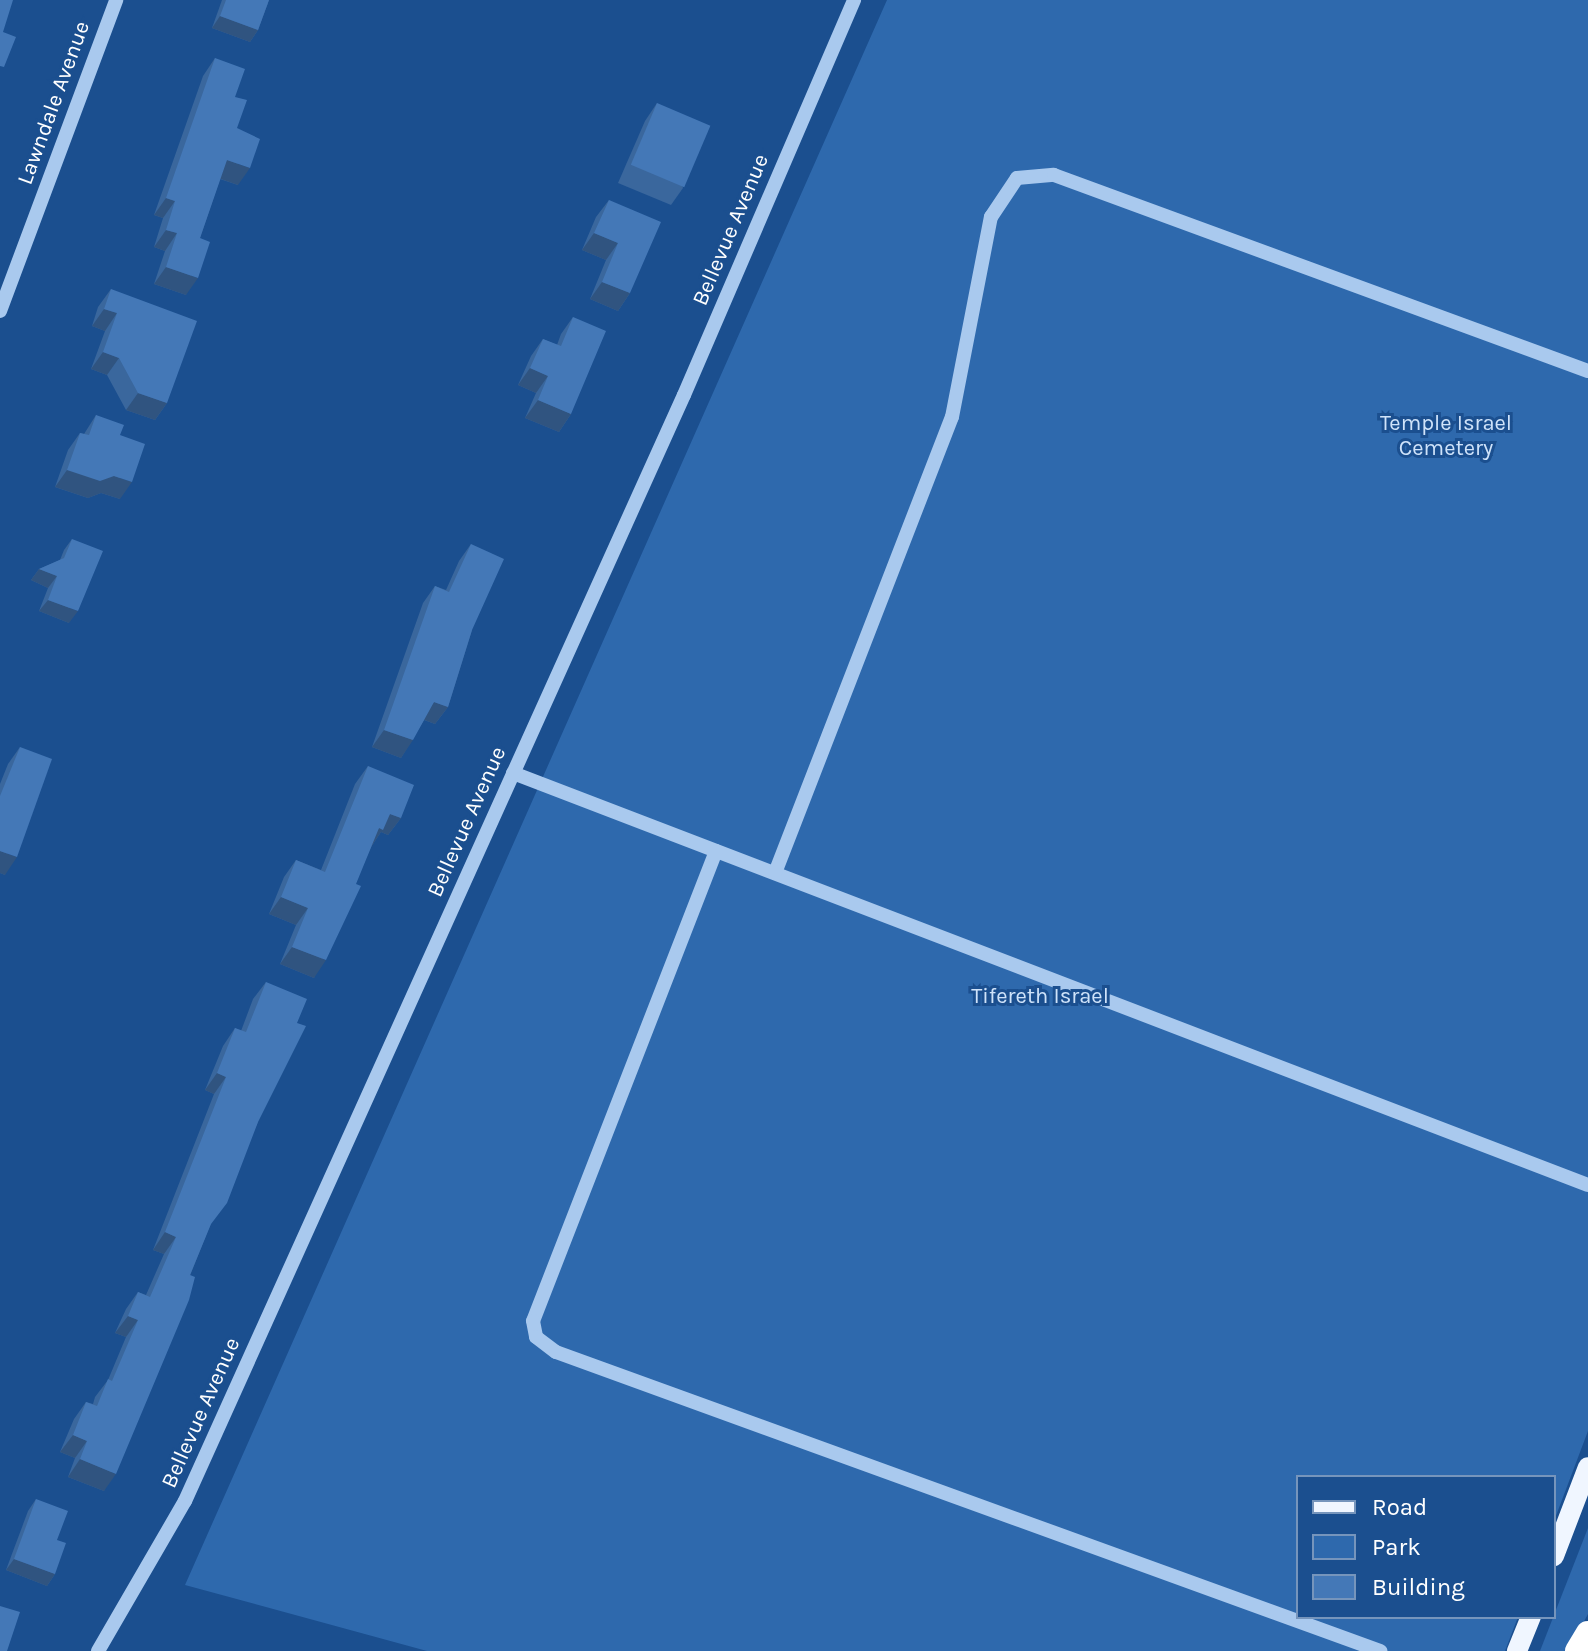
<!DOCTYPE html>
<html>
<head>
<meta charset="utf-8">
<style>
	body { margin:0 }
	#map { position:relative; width:1588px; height:1651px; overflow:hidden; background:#1b4f8f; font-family:Karla,sans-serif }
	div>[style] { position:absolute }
	.green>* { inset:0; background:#2e69ad }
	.minor>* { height:14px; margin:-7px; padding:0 7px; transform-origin:7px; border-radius:7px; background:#a9c9ee }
	.major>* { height:20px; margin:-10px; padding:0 10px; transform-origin:10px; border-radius:10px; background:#f0f6ff }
	.highway>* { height:24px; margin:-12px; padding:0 12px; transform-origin:12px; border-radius:12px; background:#fff }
	.wall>* { inset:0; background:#3a679d }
	.shaded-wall>* { inset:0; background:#305480 }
	.building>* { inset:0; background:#4478b7; transform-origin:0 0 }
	span { translate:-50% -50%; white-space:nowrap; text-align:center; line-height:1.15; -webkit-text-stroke:6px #1b4f8f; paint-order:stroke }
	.street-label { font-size:22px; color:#fff }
	.park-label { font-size:22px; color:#cfe3fa }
	.legend { position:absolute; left:1296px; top:1475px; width:260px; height:144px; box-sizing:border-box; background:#1b4f8f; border:2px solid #7695bc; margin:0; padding:10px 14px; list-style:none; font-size:24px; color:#fff }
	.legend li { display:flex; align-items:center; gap:16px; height:40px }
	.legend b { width:40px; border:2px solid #7695bc }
</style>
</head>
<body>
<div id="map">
	<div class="green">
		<div style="clip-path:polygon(887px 0,1588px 0,1588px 1431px,1554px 1521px,1554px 1477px,1298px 1477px,1298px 1617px,1518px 1617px,1505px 1651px,427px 1651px,185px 1585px)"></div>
		<div style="clip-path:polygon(1588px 1528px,1588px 1614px,1568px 1651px,1540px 1651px)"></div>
	</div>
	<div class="minor">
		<div style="left:0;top:311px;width:332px;rotate:-69.5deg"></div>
		<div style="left:513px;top:773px;width:1151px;rotate:20.97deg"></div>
		<div style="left:716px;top:851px;width:504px;rotate:111.27deg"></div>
		<div style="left:533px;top:1321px;width:16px;rotate:79deg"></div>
		<div style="left:536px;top:1337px;width:25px;rotate:37deg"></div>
		<div style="left:556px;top:1352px;width:877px;rotate:19.94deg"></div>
		<div style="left:775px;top:873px;width:489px;rotate:-68.8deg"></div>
		<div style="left:952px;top:417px;width:204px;rotate:-79deg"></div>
		<div style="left:991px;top:217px;width:47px;rotate:-56.3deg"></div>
		<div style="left:1017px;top:178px;width:37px;rotate:-5deg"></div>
		<div style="left:1054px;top:175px;width:569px;rotate:20.16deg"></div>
		<div style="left:98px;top:1651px;width:173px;rotate:-59.9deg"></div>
		<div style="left:185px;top:1501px;width:1213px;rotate:-65.72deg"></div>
		<div style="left:684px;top:395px;width:430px;rotate:-66.7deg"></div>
	</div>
	<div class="major">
		<div style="left:1554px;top:1556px;width:95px;rotate:-69.1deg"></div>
		<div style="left:1517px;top:1651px;width:37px;rotate:-68deg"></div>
	</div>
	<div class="highway">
		<div style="left:1577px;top:1651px;width:21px;rotate:-59deg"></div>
	</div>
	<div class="wall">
		<div style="clip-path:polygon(222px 0,269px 0,258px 30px,250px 42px,212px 28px)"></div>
		<div style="clip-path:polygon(215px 58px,235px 97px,237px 128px,238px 185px,220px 179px,200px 238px,186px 295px,154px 284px,165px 251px,154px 247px,163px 218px,154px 215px,203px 76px)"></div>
		<div style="clip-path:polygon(657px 103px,683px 188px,671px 205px,618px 183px,645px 121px)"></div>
		<div style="clip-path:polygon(609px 200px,630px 293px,618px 311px,590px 299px,606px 260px,582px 250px,596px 217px)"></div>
		<div style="clip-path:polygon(111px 289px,167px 403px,155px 420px,126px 410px,107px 375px,91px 369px,105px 331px,92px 326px,98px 307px)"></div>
		<div style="clip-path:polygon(573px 317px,571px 414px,559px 432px,525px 418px,536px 393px,518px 385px,531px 356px,543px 339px,557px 345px,561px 334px)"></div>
		<div style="clip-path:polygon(96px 415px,120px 435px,120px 499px,101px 493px,88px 498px,55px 487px,68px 450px,80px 433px,84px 434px)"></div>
		<div style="clip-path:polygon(72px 539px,69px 623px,39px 611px,48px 588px,31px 580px,39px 569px,60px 560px,64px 550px)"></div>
		<div style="clip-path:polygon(471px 544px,472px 630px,448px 707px,435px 724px,424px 720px,401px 758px,372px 747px,423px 603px,435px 586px,446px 590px,459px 561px)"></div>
		<div style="clip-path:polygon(20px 747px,5px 875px,0 873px,0 784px,8px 764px)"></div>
		<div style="clip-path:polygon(368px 766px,401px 818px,388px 835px,381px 832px,371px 847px,314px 978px,280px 964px,296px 925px,269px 914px,284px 877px,296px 860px,321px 870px,355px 784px)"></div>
		<div style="clip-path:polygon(266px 982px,258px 1122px,209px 1228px,104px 1491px,68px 1477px,75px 1458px,60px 1452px,74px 1419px,86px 1402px,93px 1404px,95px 1397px,108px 1380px,126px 1337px,115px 1333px,126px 1309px,138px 1292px,146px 1295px,164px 1254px,153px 1250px,214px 1094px,205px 1090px,223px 1046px,235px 1028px,241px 1031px,253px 999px)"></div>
		<div style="clip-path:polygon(36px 1499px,55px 1574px,47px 1586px,6px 1570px,28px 1511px)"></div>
	</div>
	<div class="shaded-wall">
		<div style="clip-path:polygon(220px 16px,258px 30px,250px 42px,212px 28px)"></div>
		<div style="clip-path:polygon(227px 160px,250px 168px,238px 185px,215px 177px)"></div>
		<div style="clip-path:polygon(166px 198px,175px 201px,163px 218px,154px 215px)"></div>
		<div style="clip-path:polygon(166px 230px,177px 233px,165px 251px,154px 247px)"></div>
		<div style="clip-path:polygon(594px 233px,618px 243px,606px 260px,582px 250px)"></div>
		<div style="clip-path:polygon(166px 267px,198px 278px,186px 295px,154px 284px)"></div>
		<div style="clip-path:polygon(602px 282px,630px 293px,618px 311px,590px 299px)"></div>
		<div style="clip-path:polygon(104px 309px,117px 313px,105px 331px,92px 326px)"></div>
		<div style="clip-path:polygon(103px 352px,119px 358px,107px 375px,91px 369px)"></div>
		<div style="clip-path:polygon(530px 368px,548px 376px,536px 393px,518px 385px)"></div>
		<div style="clip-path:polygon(138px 393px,167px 403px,155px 420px,126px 410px)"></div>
		<div style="clip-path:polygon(538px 400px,571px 414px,559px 432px,525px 418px)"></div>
		<div style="clip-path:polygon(67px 470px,114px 476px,132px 482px,120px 499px,101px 493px,88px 498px,55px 487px)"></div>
		<div style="clip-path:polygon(39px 569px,57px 576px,48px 588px,31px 580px)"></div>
		<div style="clip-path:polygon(48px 600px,78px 611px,69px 623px,39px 611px)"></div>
		<div style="clip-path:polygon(434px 702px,448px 707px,435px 724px,422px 719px)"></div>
		<div style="clip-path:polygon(384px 730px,413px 740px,401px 758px,372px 747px)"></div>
		<div style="clip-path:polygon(390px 814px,401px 818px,388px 835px,381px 832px,371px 847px,366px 845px)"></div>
		<div style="clip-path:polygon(0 851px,17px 857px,5px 875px,0 873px)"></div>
		<div style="clip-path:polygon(281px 897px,308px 908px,296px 925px,269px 914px)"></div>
		<div style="clip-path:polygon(292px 947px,326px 960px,314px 978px,280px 964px)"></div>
		<div style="clip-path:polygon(217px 1073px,226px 1077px,214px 1094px,205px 1090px)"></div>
		<div style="clip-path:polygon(165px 1232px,176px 1237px,164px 1254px,153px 1250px)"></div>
		<div style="clip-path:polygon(128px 1316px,138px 1320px,126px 1337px,115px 1333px)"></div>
		<div style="clip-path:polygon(73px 1435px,87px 1441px,75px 1458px,60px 1452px)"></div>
		<div style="clip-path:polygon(80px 1459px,116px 1474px,104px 1491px,68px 1477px)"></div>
		<div style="clip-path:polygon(14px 1559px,55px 1574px,47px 1586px,6px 1570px)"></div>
	</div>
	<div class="building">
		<div style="clip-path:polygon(0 0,13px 0,3px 32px,16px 37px,4px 67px,0 66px)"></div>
		<div style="clip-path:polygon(226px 0,269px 0,258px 30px,220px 16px)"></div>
		<div style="clip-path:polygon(215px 58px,245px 69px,235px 97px,247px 100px,237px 128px,260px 139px,250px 168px,227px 160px,200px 238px,210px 242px,198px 278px,166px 267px,177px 233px,166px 230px,175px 201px,166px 198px)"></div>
		<div style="left:657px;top:103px;width:58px;height:67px;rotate:23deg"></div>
		<div style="clip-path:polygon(609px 200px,661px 222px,630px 293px,602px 282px,618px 243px,594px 233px)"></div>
		<div style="clip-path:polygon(111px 289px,197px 321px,167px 403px,138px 393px,119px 358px,103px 352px,117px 313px,104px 309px)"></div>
		<div style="clip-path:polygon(573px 317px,606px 331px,571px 414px,538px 400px,548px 376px,530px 368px,543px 339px,561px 346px)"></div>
		<div style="clip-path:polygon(96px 415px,124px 425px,120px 435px,145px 444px,132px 482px,114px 476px,100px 481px,67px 470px,80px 433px,89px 435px)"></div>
		<div style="clip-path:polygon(72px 539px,103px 551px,78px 611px,48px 600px,57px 576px,39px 569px,64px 558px)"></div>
		<div style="clip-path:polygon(471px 544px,504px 559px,472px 630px,448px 707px,434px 702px,413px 740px,384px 730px,435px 586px,449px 592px)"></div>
		<div style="clip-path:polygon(20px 747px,52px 759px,17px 857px,0 851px,0 796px)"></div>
		<div style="clip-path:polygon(368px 766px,414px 785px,401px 818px,390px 814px,383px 830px,379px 828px,356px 884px,361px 886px,326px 960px,292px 947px,308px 908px,281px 897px,296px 860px,325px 872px)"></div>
		<div style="clip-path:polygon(266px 982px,307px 999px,297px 1023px,306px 1026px,258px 1122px,227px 1203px,211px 1224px,190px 1275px,195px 1277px,189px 1300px,116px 1474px,80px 1459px,87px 1441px,73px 1435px,86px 1402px,97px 1406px,108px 1379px,112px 1381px,138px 1320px,128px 1316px,138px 1292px,150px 1297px,176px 1237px,165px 1232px,226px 1077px,217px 1073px,235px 1028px,246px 1032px)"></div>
		<div style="clip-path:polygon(36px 1499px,68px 1511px,57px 1540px,66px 1543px,55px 1574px,14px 1559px)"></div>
		<div style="clip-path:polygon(0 1606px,20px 1612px,7px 1651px,0 1651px)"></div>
	</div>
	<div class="street-label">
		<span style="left:54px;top:103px;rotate:-70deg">Lawndale Avenue</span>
		<span style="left:731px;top:230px;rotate:-67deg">Bellevue Avenue</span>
		<span style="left:467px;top:822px;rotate:-66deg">Bellevue Avenue</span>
		<span style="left:201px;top:1413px;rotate:-66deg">Bellevue Avenue</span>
	</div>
	<div class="park-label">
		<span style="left:1446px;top:436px">Temple Israel<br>Cemetery</span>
		<span style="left:1040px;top:997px">Tifereth Israel</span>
	</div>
	<ul class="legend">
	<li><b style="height:10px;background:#f0f6ff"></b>Road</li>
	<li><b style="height:22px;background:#2e69ad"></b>Park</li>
	<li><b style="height:22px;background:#4478b7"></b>Building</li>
	</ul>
</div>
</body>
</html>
